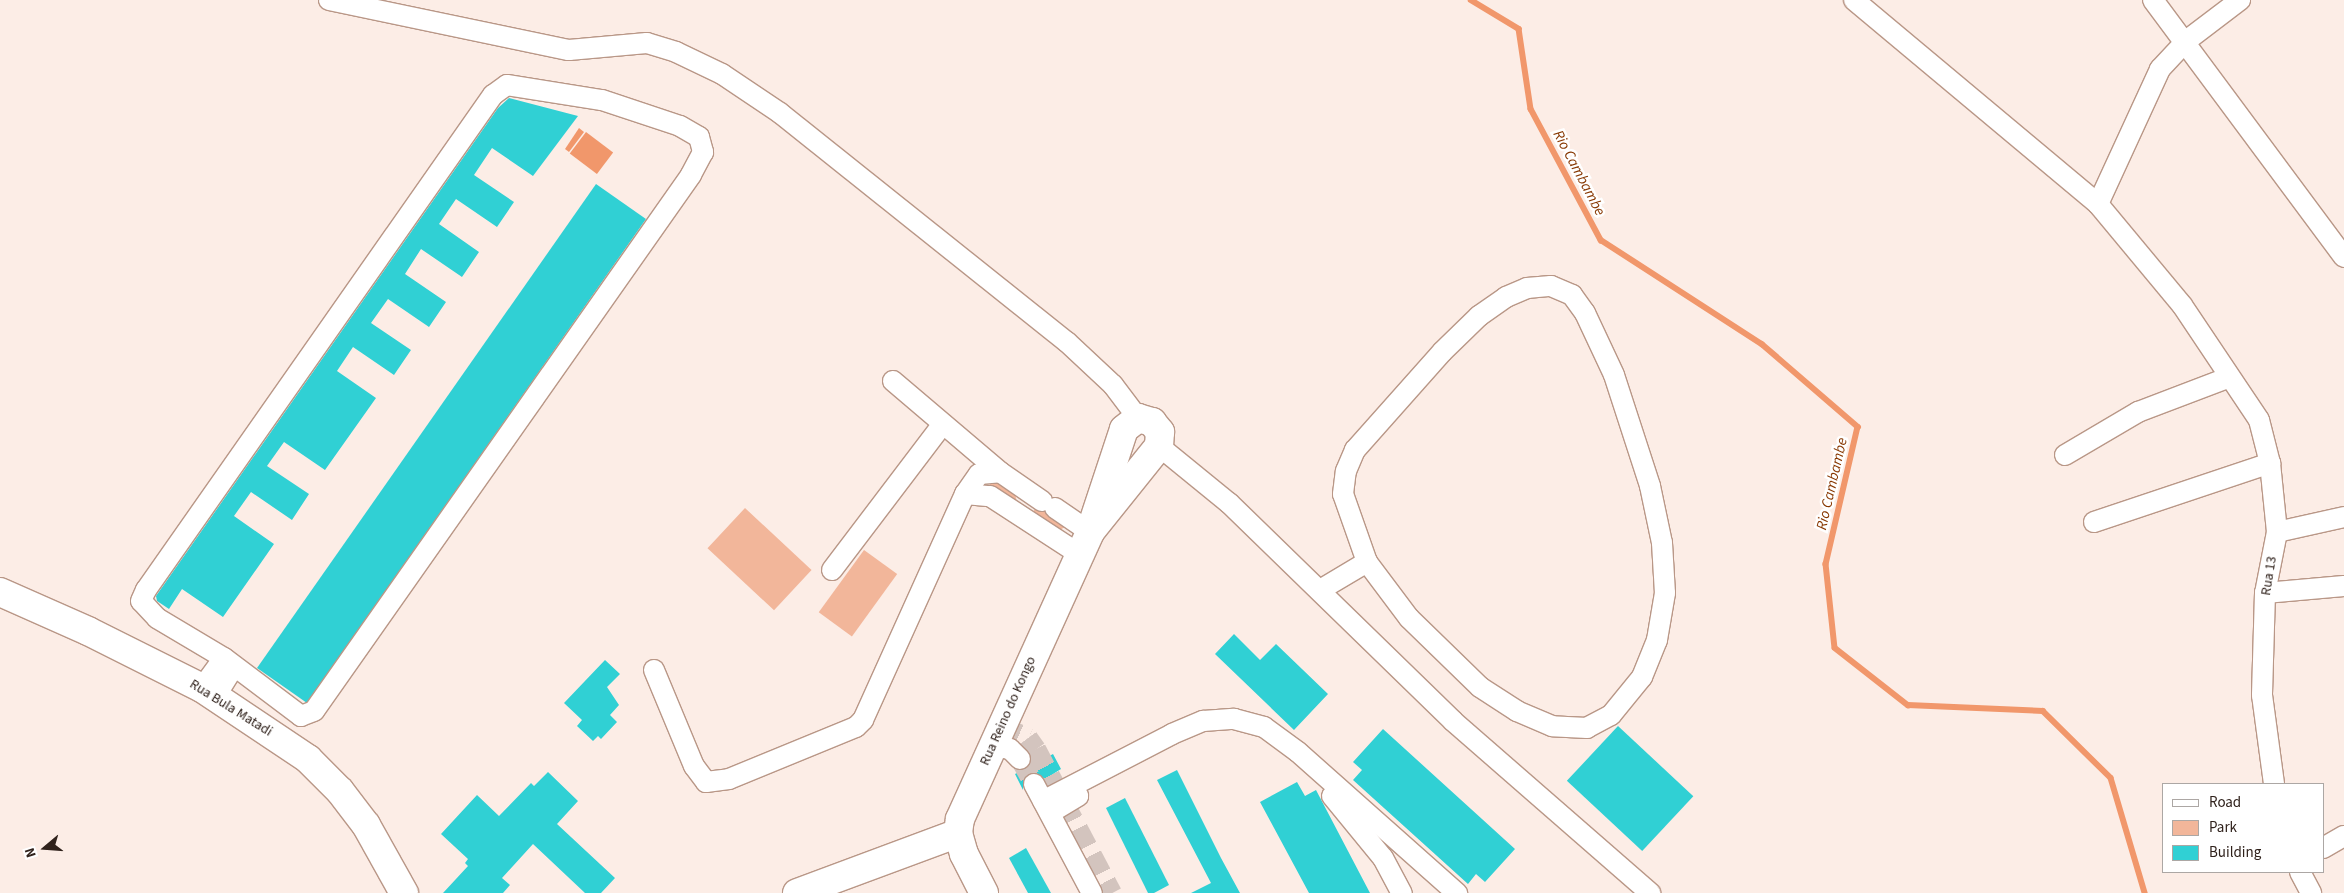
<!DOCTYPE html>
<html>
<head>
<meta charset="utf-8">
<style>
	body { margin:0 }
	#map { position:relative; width:2344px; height:893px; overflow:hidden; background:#fcede6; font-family:"Source Sans 3",sans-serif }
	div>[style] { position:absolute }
	.green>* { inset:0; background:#f2b69a; transform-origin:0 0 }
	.water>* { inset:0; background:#f1976b; transform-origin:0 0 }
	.stream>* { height:5.5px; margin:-2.75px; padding:0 2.75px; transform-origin:2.75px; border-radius:2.75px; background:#f1976b }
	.building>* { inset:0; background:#30d0d4; transform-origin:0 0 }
	.street-tunnel>* { height:20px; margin-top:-10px; transform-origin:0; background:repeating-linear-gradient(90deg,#d3c4be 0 20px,transparent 0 30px) }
	.roads { filter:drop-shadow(1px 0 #b99787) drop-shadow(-1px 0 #b99787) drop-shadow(0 1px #b99787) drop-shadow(0 -1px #b99787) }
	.street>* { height:20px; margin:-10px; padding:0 10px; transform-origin:10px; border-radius:10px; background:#fff }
	.secondary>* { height:28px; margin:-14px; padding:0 14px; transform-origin:14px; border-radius:14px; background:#fff }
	span { translate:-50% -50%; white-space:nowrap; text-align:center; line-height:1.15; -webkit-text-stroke:5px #fff; paint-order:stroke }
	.street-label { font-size:14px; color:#30221c }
	.water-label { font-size:15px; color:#873701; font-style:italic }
	.legend { position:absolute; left:2162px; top:783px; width:162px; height:90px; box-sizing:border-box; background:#fff; border:1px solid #aca7a4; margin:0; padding:6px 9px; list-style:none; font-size:15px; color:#30221c }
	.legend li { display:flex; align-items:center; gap:10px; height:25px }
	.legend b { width:25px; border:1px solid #aca7a4 }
	.north { position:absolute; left:20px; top:823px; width:50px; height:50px; -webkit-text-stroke:4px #fff; paint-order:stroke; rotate:252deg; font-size:14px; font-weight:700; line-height:20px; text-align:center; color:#30221c }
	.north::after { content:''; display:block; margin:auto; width:18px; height:22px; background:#30221c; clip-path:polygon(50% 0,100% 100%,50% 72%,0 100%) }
</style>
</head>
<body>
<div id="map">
	<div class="green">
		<div style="clip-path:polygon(989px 481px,997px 481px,1015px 494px,1017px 502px,1013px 503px,991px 489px)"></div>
		<div style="clip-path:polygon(1037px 507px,1063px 520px,1065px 527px,1058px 531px,1030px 515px)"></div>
		<div style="left:745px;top:508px;width:91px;height:55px;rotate:43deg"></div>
		<div style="left:864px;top:550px;width:41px;height:77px;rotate:36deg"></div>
	</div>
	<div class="water">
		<div style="clip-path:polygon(579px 128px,584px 132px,569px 152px,565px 149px)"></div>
		<div style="left:586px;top:132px;width:34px;height:27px;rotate:37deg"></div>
	</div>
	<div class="stream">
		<div style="left:1471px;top:0;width:56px;rotate:31.1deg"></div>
		<div style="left:1519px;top:29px;width:81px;rotate:81.5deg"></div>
		<div style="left:1531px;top:109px;width:149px;rotate:61.9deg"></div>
		<div style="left:1601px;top:240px;width:192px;rotate:32.9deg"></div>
		<div style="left:1762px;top:344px;width:127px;rotate:40.8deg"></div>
		<div style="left:1858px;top:427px;width:141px;rotate:103.1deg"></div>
		<div style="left:1826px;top:564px;width:84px;rotate:83.9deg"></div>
		<div style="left:1835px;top:648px;width:93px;rotate:38deg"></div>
		<div style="left:1908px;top:705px;width:135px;rotate:2.5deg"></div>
		<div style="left:2043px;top:711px;width:95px;rotate:44.6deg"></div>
		<div style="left:2111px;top:778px;width:120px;rotate:73.5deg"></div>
	</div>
	<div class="building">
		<div style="clip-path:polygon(509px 98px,578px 116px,533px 176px,492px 148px,474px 175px,514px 202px,497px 227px,456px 199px,439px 224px,479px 252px,462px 277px,421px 249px,405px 274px,446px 302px,429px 327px,388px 299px,371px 323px,411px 350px,394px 375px,353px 347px,337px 371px,376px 398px,325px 470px,284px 442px,267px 466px,309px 494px,292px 520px,251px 492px,234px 516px,274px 544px,223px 617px,182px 589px,169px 609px,157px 601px,156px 596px,498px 108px)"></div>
		<div style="left:596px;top:184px;width:61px;height:591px;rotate:35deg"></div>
		<div style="clip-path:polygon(1234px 634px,1260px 660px,1276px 644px,1328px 694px,1294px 730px,1215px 654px)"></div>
		<div style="clip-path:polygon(605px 660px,620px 674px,607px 687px,619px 705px,610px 715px,617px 722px,601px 739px,598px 736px,593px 741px,577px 726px,582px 720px,564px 703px)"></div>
		<div style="left:1618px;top:726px;width:103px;height:75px;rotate:43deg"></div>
		<div style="clip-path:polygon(1383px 729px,1515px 849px,1485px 882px,1476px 874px,1468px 884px,1353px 780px,1362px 770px,1353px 762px)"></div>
		<div style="clip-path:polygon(1053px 754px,1061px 769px,1045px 779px,1035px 772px,1028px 774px,1024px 778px,1023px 790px,1015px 774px)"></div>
		<div style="clip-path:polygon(1177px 770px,1221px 858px,1240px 893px,1191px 893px,1211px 883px,1157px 780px)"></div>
		<div style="clip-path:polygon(548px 772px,578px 801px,557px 824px,615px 878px,601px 893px,585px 893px,533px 844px,502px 878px,510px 885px,503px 893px,443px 893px,468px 866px,465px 863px,468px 859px,441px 834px,477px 795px,499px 816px,531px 783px,534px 786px)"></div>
		<div style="clip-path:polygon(1297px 782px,1305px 796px,1316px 790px,1370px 893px,1309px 893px,1260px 802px)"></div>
		<div style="clip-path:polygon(1125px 798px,1169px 885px,1154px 893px,1148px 893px,1106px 808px)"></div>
		<div style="clip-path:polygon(1026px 848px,1051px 893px,1028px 893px,1009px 858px)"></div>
	</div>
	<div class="street-tunnel">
		<div style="left:1001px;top:726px;width:30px;rotate:24deg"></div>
		<div style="left:1028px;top:738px;width:14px;rotate:54deg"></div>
		<div style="left:1036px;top:749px;width:163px;rotate:62.2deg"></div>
		<div style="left:1020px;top:759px;width:29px;rotate:61deg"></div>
	</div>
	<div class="roads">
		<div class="street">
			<div style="left:329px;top:0;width:245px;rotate:11.8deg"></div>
			<div style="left:569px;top:50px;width:78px;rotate:-5.1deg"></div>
			<div style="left:647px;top:43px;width:30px;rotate:17deg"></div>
			<div style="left:676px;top:52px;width:51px;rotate:25.6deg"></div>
			<div style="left:722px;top:74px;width:70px;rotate:33.9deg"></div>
			<div style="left:780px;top:113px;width:367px;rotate:38.6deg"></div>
			<div style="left:1067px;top:342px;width:63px;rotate:43.1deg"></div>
			<div style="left:1113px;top:385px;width:41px;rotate:52.9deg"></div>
			<div style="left:1854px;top:0;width:318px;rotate:39.9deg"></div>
			<div style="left:2098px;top:204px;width:131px;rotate:50.3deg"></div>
			<div style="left:2182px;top:305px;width:138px;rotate:56.2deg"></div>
			<div style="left:2259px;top:420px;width:44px;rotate:75.7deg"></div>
			<div style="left:2270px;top:463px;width:69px;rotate:84.2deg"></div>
			<div style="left:2277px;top:532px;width:62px;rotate:101.1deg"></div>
			<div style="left:2265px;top:593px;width:102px;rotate:91.7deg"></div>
			<div style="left:2262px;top:695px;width:90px;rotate:82.3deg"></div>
			<div style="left:2153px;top:0;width:320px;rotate:53.4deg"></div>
			<div style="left:507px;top:85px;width:96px;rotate:9deg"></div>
			<div style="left:602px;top:100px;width:82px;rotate:18.4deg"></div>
			<div style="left:680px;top:126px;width:22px;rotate:30deg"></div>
			<div style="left:699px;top:137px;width:16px;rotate:75deg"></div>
			<div style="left:703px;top:152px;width:26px;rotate:118deg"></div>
			<div style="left:691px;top:175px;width:655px;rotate:125.12deg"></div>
			<div style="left:314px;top:711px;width:14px;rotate:159deg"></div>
			<div style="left:301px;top:716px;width:96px;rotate:-143deg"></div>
			<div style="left:224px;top:658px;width:78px;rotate:-149.2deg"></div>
			<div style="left:157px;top:618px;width:23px;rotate:-133deg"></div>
			<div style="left:141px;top:601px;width:12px;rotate:-66deg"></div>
			<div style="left:146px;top:590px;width:605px;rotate:-54.97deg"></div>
			<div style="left:493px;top:95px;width:17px;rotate:-36deg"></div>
			<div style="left:2098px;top:204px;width:149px;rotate:-65.3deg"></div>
			<div style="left:2160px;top:69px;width:38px;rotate:-47deg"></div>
			<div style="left:2186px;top:41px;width:68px;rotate:-37.2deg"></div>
			<div style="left:1551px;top:286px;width:23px;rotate:23deg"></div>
			<div style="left:1572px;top:295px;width:22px;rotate:54deg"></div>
			<div style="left:1585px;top:313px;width:68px;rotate:64.9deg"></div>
			<div style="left:1614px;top:375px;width:117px;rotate:72deg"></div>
			<div style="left:1650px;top:486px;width:58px;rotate:78.1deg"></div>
			<div style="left:1662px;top:543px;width:50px;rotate:86.6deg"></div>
			<div style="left:1665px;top:593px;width:48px;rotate:99.7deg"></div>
			<div style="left:1657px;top:640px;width:40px;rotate:112deg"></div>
			<div style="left:1642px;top:677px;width:49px;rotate:129.2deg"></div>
			<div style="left:1611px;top:715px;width:27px;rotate:152deg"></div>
			<div style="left:1587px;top:728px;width:35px;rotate:-177deg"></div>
			<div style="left:1552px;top:726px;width:38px;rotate:-157deg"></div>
			<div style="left:1517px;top:711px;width:44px;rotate:-147deg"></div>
			<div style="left:1480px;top:687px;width:99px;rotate:-135.8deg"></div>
			<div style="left:1409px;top:618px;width:70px;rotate:-126.9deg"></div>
			<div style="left:1367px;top:562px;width:72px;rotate:-109.4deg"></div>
			<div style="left:1343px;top:494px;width:23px;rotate:-83deg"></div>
			<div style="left:1346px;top:471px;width:23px;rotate:-67deg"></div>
			<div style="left:1355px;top:450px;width:131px;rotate:-48.4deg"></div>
			<div style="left:1442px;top:352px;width:52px;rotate:-44.2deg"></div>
			<div style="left:1479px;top:316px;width:33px;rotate:-35deg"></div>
			<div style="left:1506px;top:297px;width:23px;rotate:-23deg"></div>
			<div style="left:1527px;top:288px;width:24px;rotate:-5deg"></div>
			<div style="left:893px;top:381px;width:140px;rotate:40.4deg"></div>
			<div style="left:1000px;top:472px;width:51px;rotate:34.6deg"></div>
			<div style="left:1159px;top:446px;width:90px;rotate:39.2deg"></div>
			<div style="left:1229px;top:503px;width:313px;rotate:44.2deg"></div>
			<div style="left:1453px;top:721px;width:262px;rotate:41.1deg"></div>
			<div style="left:2065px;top:455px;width:85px;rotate:-30.5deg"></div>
			<div style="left:2138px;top:412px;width:98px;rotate:-20.8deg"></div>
			<div style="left:965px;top:494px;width:25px;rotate:5deg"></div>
			<div style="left:990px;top:496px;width:106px;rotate:33.1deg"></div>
			<div style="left:1055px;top:508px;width:42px;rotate:34.4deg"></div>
			<div style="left:2094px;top:522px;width:186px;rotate:-18.5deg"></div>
			<div style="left:2277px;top:532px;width:69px;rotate:-12.6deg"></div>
			<div style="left:832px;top:570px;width:182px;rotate:-52.8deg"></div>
			<div style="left:1320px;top:590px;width:55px;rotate:-30.8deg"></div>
			<div style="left:2265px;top:593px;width:79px;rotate:-5.1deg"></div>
			<div style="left:654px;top:670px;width:104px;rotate:67.4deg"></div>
			<div style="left:694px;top:766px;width:20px;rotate:53deg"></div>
			<div style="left:706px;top:782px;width:23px;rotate:-7deg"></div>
			<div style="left:729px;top:779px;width:137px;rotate:-22.3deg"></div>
			<div style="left:856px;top:727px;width:10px;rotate:-45deg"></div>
			<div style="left:863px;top:720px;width:248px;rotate:-65.7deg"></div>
			<div style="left:965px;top:494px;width:24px;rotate:-55deg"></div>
			<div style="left:979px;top:474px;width:21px;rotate:-5deg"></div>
			<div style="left:202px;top:688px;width:37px;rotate:-54deg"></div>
			<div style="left:215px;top:697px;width:36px;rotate:-58deg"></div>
			<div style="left:991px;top:746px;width:19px;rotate:9deg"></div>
			<div style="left:1010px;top:749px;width:14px;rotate:45deg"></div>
			<div style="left:1034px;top:784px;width:123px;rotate:62deg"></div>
			<div style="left:1332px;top:796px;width:80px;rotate:50.6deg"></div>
			<div style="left:1383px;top:858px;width:40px;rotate:62deg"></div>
			<div style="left:1043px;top:801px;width:145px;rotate:-27.4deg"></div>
			<div style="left:1172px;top:734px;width:34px;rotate:-23deg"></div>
			<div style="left:1203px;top:721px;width:31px;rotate:-4deg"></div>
			<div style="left:1234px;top:719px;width:31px;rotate:15deg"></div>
			<div style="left:1264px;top:727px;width:42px;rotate:36.3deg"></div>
			<div style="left:1298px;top:752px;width:213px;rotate:41.6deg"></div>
			<div style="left:1050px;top:813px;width:33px;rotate:-31deg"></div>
			<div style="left:2323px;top:848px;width:24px;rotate:-30deg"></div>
			<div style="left:2300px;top:872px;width:24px;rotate:62deg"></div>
		</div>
		<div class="secondary">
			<div style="left:0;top:592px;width:96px;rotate:23.9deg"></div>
			<div style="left:88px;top:631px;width:127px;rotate:26.6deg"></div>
			<div style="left:202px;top:688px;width:128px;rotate:33.8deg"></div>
			<div style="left:308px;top:759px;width:45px;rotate:45deg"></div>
			<div style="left:340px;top:791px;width:43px;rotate:52.6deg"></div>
			<div style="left:366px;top:825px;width:78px;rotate:60.8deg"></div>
			<div style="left:797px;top:893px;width:172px;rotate:-20.4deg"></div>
			<div style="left:984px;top:893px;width:44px;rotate:-117.1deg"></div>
			<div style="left:964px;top:854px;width:22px;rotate:-106deg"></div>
			<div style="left:958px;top:833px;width:14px;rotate:-82deg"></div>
			<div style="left:960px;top:819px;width:315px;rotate:-65.6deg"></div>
			<div style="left:1090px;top:532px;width:108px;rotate:-71.7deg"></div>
			<div style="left:1124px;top:429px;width:18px;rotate:-38deg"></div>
			<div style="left:1138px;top:418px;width:15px;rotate:16deg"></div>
			<div style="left:1152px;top:422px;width:13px;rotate:51deg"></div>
			<div style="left:1160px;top:432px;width:14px;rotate:94deg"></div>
			<div style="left:1159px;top:446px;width:110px;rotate:128.7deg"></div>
		</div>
	</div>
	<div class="street-label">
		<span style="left:2269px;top:576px;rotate:-81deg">Rua 13</span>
		<span style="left:231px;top:708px;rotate:32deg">Rua Bula Matadi</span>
		<span style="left:1008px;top:711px;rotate:-66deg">Rua Reino do Kongo</span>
	</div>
	<div class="water-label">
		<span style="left:1579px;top:173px;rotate:62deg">Rio Cambambe</span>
		<span style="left:1832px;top:484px;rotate:-77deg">Rio Cambambe</span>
	</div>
	<ul class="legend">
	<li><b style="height:6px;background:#fff"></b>Road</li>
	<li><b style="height:14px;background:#f2b69a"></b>Park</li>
	<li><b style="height:14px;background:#30d0d4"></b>Building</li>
	</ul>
	<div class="north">N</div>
</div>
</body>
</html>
